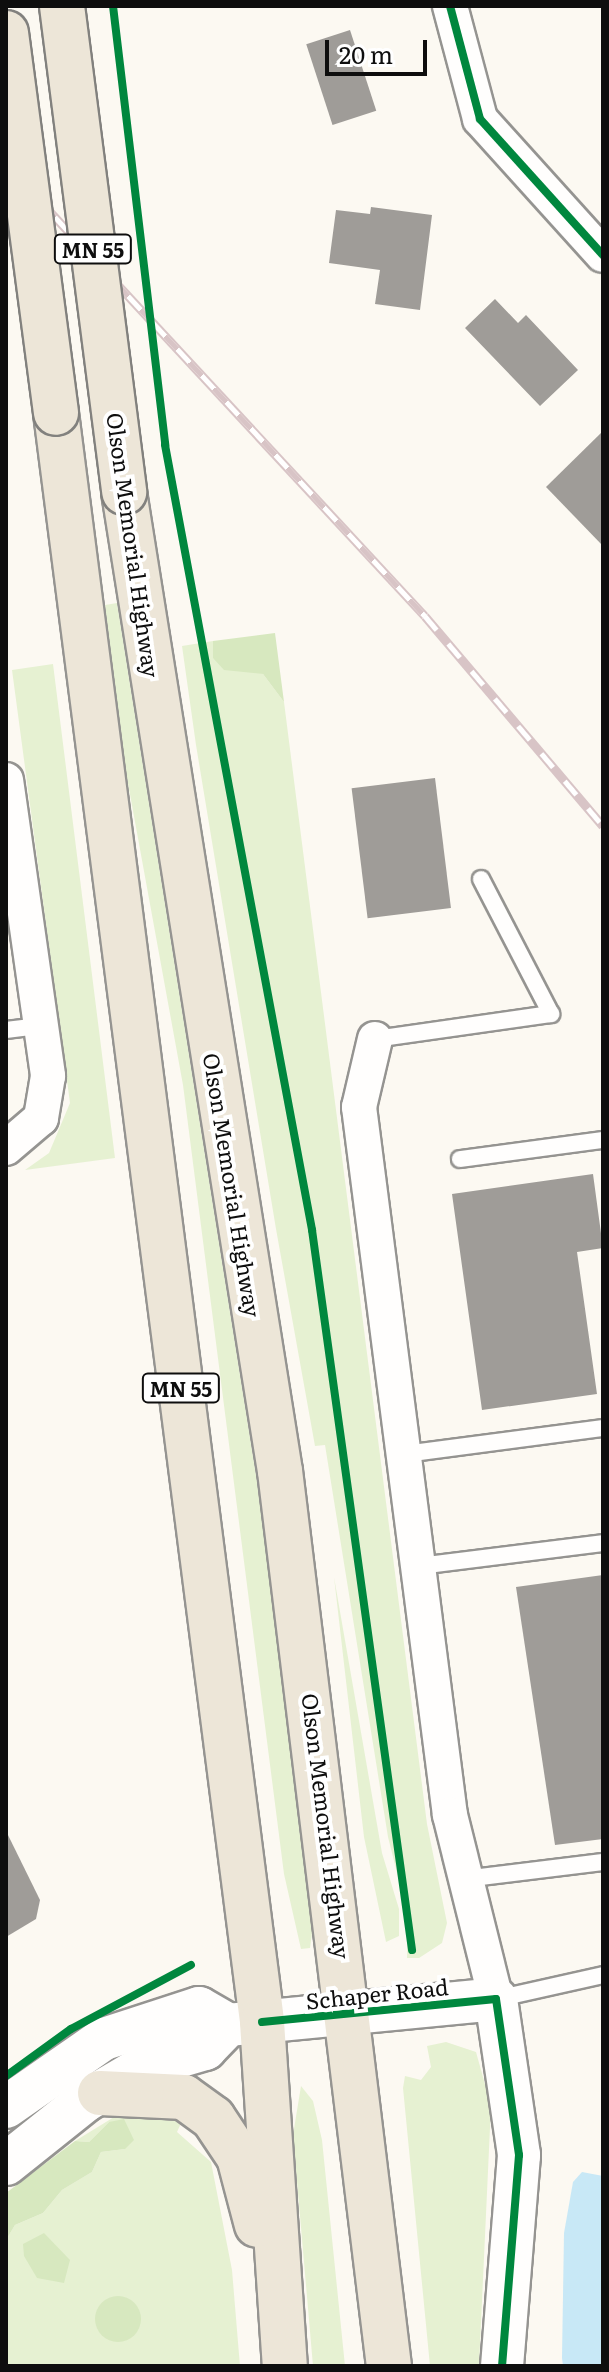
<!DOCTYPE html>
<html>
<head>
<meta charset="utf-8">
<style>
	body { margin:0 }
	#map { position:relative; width:609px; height:2372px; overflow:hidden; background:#fcf9f2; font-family:Literata,serif }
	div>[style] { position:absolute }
	.green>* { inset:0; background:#e6f1d2 }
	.forest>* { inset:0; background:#d7e8bf }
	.round { border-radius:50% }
	.water>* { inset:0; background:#c8e8f6 }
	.building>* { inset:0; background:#9f9c98; transform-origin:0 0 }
	.roads { filter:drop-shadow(2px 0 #959491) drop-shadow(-2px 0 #959491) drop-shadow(0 2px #959491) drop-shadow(0 -2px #959491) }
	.service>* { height:16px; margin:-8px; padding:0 8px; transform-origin:8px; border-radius:8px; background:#fffefd }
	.minor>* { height:34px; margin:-17px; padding:0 17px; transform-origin:17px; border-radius:17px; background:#fffefd }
	.tertiary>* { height:42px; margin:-21px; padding:0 21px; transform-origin:21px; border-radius:21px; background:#fffefd }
	.primary>* { height:44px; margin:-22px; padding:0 22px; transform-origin:22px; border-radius:22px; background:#ede6d8 }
	.rail>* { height:9px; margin-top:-4.5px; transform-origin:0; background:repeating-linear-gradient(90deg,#fff 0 18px,#d8c4c6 0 36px); box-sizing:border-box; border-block:2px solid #d8c4c6 }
	.bridges { filter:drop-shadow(2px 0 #82817e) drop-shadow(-2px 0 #82817e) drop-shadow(0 2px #82817e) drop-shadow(0 -2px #82817e) }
	.primary-bridge>* { height:44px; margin:-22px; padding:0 22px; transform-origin:22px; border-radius:22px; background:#ede6d8 }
	.cycleway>* { height:8px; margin:-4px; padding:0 4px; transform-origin:4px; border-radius:4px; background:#00873e }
	span { translate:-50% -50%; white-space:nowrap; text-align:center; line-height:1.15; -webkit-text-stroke:8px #fff; paint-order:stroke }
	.shield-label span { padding:2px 6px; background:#fff; border:2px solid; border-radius:6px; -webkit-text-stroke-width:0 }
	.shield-label { font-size:20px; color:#0e0e0e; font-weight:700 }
	.street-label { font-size:22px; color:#0e0e0e }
	.frame { position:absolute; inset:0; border:8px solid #0e0e0e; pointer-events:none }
	.scale { position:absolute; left:325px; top:40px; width:102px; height:36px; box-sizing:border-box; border:4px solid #0e0e0e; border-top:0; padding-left:10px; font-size:24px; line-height:28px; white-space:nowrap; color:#0e0e0e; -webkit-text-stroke:6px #fff; paint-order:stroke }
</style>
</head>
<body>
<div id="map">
	<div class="green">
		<div style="clip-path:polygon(117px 603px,269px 1557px,313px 1926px,310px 1948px,301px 1949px,284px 1874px,183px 1085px,123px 756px,105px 605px)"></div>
		<div style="clip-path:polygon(213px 641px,213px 658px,263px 674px,284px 702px,427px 1824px,447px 1923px,442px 1943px,419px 1958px,407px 1958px,408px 1917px,388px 1837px,325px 1445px,315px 1446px,276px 1229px,196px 745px,182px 646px)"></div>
		<div style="clip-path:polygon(53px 664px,115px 1158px,25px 1170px,49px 1153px,70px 1103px,12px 670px)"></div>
		<div style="clip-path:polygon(334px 1577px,382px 1853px,399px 1909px,399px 1936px,386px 1942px,364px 1837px)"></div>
		<div style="clip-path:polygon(446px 2042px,476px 2052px,491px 2106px,479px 2366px,430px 2366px,403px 2088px,405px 2076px,421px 2080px,431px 2067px,427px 2046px)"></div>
		<div style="clip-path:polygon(301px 2086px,313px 2101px,322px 2140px,345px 2366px,313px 2366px,293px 2135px)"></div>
		<div style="clip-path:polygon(119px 2114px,182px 2121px,177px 2132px,211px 2162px,232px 2270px,240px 2366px,6px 2366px,6px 2240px,15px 2225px,43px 2213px,62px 2190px,92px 2172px,101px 2152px,125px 2149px,109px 2122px,89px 2142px,75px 2141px)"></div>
	</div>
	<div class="forest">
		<div style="clip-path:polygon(275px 633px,284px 702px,263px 674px,224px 670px,213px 658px,213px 641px)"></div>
		<div style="clip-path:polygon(124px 2119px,134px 2140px,125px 2149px,101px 2152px,92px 2172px,62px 2190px,43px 2213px,15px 2225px,6px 2240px,6px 2193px,75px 2141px,89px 2142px,109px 2122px)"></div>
		<div style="clip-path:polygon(44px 2233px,70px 2260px,64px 2283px,37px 2278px,24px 2256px,23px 2244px)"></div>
		<div class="round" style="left:95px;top:2296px;width:46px;height:46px"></div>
	</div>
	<div class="water">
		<div style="clip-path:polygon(582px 2172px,603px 2176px,603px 2366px,563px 2366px,562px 2358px,564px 2233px,573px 2182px)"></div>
	</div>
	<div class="building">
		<div style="left:350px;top:30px;width:85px;height:46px;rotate:72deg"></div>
		<div style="clip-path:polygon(371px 207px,432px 215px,420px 310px,375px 304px,380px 270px,329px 263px,336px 210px,370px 214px)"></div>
		<div style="clip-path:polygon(495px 299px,518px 323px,526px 315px,578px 370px,540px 406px,465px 328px)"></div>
		<div style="clip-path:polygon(603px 431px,603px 546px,546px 487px)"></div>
		<div style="left:435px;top:778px;width:131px;height:84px;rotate:83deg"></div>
		<div style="clip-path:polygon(593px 1174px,603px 1248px,577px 1252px,597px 1394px,482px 1410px,452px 1194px)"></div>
		<div style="clip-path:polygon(603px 1575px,603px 1839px,555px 1845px,516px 1587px)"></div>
		<div style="clip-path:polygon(6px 1831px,40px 1900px,36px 1919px,6px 1937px)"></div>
	</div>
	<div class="roads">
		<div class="service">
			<div style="left:6px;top:1030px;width:34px;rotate:-7deg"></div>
			<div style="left:375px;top:1039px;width:178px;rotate:-8.1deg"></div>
			<div style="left:551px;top:1014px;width:152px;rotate:-117.4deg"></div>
			<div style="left:460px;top:1159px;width:144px;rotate:-7.6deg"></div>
			<div style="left:405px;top:1454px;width:200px;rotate:-7.5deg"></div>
			<div style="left:419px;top:1566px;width:185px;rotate:-7.1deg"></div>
			<div style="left:464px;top:1879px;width:140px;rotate:-7deg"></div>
			<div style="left:496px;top:1999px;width:110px;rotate:-12.6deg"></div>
		</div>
		<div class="minor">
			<div style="left:450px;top:6px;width:117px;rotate:75.1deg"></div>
			<div style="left:480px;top:119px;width:183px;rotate:47.9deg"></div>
			<div style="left:6px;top:780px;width:299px;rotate:81.9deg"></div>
			<div style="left:48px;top:1076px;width:43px;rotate:99.5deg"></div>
			<div style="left:41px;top:1118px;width:46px;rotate:139.4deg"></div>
			<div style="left:375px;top:1039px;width:70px;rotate:103.2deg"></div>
			<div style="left:359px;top:1107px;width:714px;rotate:82.68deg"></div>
			<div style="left:450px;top:1815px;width:190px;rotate:76deg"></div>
		</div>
		<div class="tertiary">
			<div style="left:6px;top:2107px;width:119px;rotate:-34.8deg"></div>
			<div style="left:104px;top:2039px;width:100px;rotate:-18.1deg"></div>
			<div style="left:199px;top:2008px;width:34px;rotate:30deg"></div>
			<div style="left:228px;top:2025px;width:269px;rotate:-5.5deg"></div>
			<div style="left:496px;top:1999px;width:158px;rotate:81.6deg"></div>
			<div style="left:519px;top:2155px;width:212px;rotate:94.6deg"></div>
			<div style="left:6px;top:2164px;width:101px;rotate:-38.6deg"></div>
			<div style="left:85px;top:2101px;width:67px;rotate:-30.4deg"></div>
			<div style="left:143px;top:2067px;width:65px;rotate:-16.2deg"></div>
			<div style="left:205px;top:2049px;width:33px;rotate:-46deg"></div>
		</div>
		<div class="primary">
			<div style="left:56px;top:413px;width:1622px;rotate:82.7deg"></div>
			<div style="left:262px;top:2022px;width:345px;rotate:86.2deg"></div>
			<div style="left:124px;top:492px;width:991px;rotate:80.95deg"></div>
			<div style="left:280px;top:1471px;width:902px;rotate:83.06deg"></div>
			<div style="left:100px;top:2093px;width:84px;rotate:2.7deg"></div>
			<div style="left:184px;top:2097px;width:36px;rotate:36deg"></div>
			<div style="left:213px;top:2118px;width:47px;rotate:56.3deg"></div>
			<div style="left:239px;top:2157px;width:70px;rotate:75.2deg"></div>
		</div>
	</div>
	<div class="rail">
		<div style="left:6px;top:164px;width:616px;rotate:47.17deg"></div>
		<div style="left:425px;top:616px;width:275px;rotate:49.7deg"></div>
	</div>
	<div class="bridges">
		<div class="primary-bridge">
			<div style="left:62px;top:6px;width:490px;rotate:82.7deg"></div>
			<div style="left:6px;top:33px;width:383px;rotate:82.5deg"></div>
		</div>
	</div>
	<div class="cycleway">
		<div style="left:113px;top:6px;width:442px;rotate:83.2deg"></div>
		<div style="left:165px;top:445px;width:799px;rotate:79.39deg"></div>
		<div style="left:312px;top:1230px;width:727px;rotate:82.09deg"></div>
		<div style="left:450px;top:6px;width:117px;rotate:75.1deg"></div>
		<div style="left:480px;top:119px;width:183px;rotate:47.9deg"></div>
		<div style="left:262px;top:2022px;width:235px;rotate:-5.6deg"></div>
		<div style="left:496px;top:1999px;width:158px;rotate:81.6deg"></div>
		<div style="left:519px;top:2155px;width:212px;rotate:94.6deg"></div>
		<div style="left:6px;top:2076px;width:80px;rotate:-35.9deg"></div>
		<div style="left:71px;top:2029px;width:136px;rotate:-28.1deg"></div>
	</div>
	<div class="shield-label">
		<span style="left:93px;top:249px">MN 55</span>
		<span style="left:181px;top:1388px">MN 55</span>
	</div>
	<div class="street-label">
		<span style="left:134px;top:545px;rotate:82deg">Olson Memorial Highway</span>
		<span style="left:233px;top:1185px;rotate:81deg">Olson Memorial Highway</span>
		<span style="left:327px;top:1826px;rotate:83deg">Olson Memorial Highway</span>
		<span style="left:377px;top:1993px;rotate:-6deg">Schaper Road</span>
	</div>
	<div class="frame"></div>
	<div class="scale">20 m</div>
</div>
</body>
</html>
